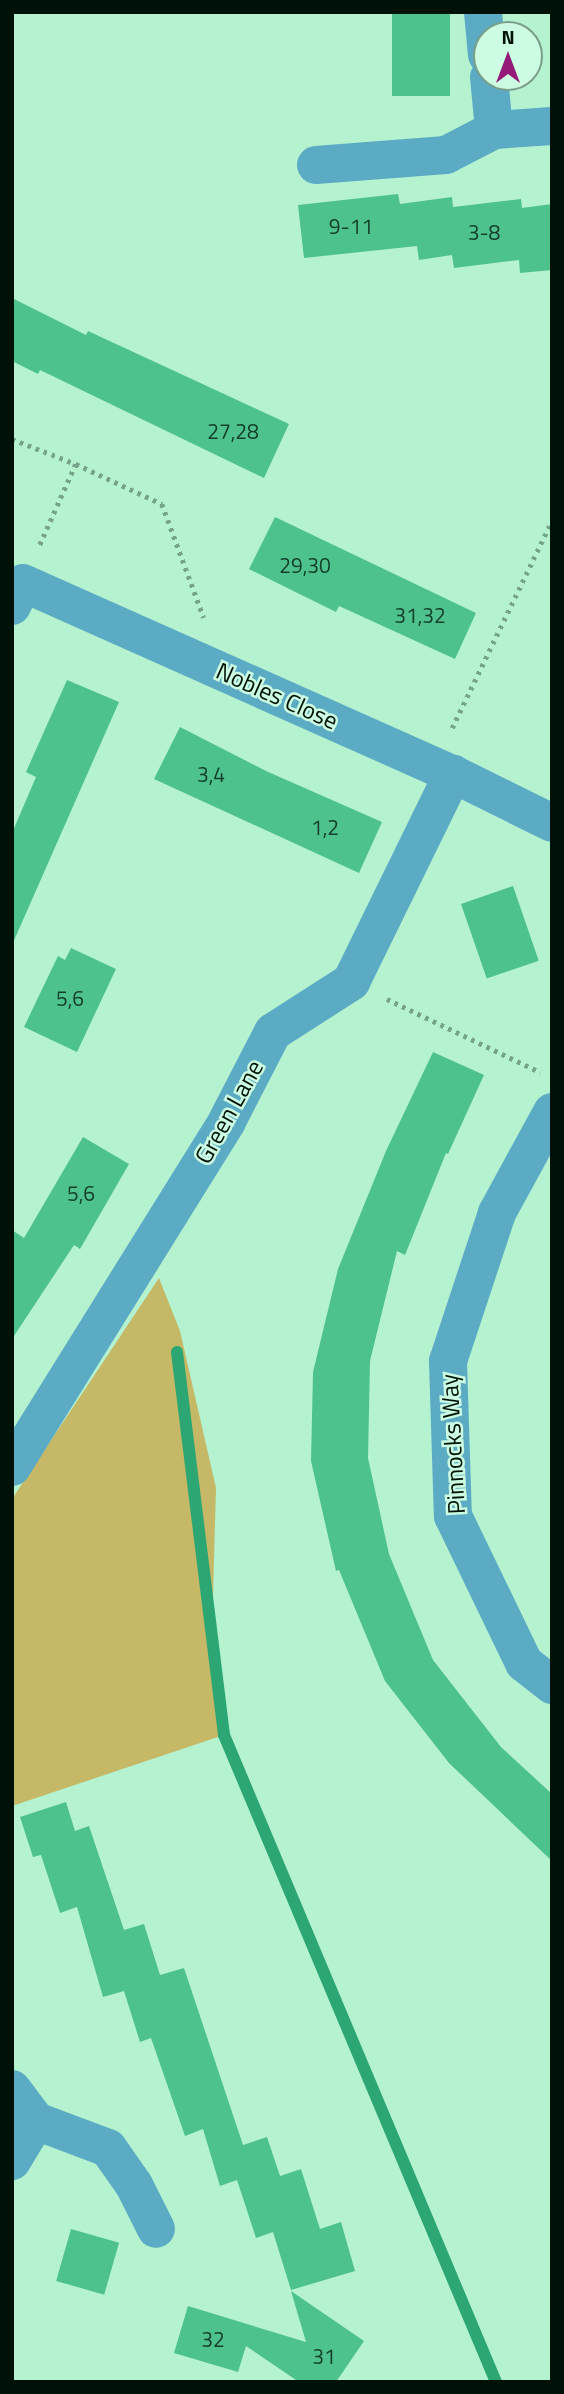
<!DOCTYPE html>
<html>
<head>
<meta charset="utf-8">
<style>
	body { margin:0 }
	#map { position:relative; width:564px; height:2394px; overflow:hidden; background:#b5f2d0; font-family:"Titillium Web",sans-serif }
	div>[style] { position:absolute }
	.green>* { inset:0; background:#c5b867 }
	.stream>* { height:12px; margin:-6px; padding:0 6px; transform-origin:6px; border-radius:6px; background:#2ca773 }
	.building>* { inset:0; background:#4ec28d; transform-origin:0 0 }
	.path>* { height:4.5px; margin-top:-2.25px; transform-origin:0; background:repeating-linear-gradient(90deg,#76a48b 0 3.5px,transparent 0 8.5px) }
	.minor>* { height:38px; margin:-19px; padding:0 19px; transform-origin:19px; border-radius:19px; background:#5babc4 }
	span { translate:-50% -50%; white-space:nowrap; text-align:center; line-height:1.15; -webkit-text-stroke:5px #ccfce1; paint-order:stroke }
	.number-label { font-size:21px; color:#143e29 }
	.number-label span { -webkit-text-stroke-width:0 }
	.street-label { font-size:24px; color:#001208 }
	.frame { position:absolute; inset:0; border:14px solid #001208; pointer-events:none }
	.north { position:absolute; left:473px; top:21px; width:70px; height:70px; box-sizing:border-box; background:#ccfce1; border:2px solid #7a9e8a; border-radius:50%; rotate:0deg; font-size:19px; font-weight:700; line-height:28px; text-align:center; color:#001208 }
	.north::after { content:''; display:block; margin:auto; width:24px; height:32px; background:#931a76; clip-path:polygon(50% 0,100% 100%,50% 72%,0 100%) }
</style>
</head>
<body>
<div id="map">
	<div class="green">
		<div style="clip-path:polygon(159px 1278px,180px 1331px,216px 1488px,212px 1632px,224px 1735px,12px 1806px,12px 1499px)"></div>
	</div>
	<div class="stream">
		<div style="left:177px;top:1352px;width:386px;rotate:83deg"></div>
		<div style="left:224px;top:1735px;width:702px;rotate:67.2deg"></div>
	</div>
	<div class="building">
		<div style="left:392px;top:12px;width:58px;height:84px"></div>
		<div style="clip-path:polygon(398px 194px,400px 204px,452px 197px,453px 207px,521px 199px,522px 208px,552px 204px,552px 270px,520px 273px,519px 260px,454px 268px,452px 255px,419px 260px,417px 246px,304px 258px,298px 205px)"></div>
		<div style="clip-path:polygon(12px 298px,86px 335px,88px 331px,289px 424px,264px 478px,40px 370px,38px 374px,12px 361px)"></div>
		<div style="clip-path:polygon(275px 517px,476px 613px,455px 659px,339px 606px,336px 612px,249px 569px)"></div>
		<div style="clip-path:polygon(67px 680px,119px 702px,12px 945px,12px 833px,36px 777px,26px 772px)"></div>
		<div style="clip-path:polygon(180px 727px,266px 771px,382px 822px,359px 873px,154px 779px)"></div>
		<div style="left:513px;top:886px;width:79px;height:55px;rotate:71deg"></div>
		<div style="clip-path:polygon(71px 948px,116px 969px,77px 1052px,24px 1027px,58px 956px,65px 960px)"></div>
		<div style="clip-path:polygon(433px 1052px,484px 1075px,448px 1154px,446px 1153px,405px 1255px,397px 1251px,370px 1361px,368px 1458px,389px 1554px,433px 1660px,501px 1747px,552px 1794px,552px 1861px,449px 1763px,385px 1681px,339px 1570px,336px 1571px,311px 1461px,313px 1372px,338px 1269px,386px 1151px)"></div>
		<div style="clip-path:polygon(83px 1137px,129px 1164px,80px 1249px,74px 1245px,12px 1339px,12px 1230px,24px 1238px)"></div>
		<div style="clip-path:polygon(66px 1802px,75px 1831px,89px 1826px,124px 1930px,144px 1924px,160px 1975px,184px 1968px,243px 2145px,267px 2137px,280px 2176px,301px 2169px,320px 2229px,341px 2222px,355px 2271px,291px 2290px,273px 2232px,256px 2238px,237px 2180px,220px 2186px,203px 2129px,185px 2136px,151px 2038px,140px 2042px,124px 1991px,103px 1997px,77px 1907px,60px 1913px,41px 1855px,33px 1857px,20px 1817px)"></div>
		<div style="left:71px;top:2229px;width:50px;height:54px;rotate:16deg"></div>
		<div style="clip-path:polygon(291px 2291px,364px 2341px,336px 2382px,299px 2382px,246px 2346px,238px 2372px,174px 2353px,188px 2306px,306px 2342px)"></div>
	</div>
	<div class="path">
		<div style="left:12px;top:439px;width:69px;rotate:21.3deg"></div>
		<div style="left:76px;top:464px;width:91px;rotate:114deg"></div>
		<div style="left:76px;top:464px;width:95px;rotate:24.9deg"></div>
		<div style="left:162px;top:504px;width:121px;rotate:69.8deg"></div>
		<div style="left:452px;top:728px;width:231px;rotate:-64.3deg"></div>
		<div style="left:387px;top:999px;width:170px;rotate:25.5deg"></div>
	</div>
	<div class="minor">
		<div style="left:483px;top:12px;width:43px;rotate:84.7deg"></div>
		<div style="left:489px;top:77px;width:53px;rotate:84.6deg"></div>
		<div style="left:494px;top:130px;width:58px;rotate:-3.9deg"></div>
		<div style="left:316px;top:165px;width:130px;rotate:-4.4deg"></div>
		<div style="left:446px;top:155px;width:54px;rotate:-27.5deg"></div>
		<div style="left:12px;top:606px;width:25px;rotate:-64deg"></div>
		<div style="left:23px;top:583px;width:471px;rotate:24deg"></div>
		<div style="left:453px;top:774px;width:110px;rotate:26.3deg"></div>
		<div style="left:552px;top:1112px;width:115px;rotate:118.6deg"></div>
		<div style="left:497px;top:1213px;width:156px;rotate:108.3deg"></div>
		<div style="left:448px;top:1361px;width:155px;rotate:88.2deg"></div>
		<div style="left:453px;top:1516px;width:163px;rotate:64.2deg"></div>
		<div style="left:524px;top:1663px;width:36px;rotate:38deg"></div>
		<div style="left:12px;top:1467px;width:407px;rotate:-58.1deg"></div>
		<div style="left:227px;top:1121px;width:100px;rotate:-62.7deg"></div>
		<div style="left:273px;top:1032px;width:93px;rotate:-32.7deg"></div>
		<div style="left:351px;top:982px;width:232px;rotate:-63.9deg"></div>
		<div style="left:12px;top:2089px;width:40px;rotate:53deg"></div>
		<div style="left:36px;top:2121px;width:77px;rotate:20.6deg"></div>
		<div style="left:108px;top:2148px;width:45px;rotate:54.9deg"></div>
		<div style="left:134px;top:2185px;width:49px;rotate:63.4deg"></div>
		<div style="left:12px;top:2161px;width:47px;rotate:-59deg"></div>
	</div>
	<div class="number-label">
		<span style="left:351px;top:226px">9-11</span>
		<span style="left:484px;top:232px">3-8</span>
		<span style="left:233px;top:431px">27,28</span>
		<span style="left:305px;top:565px">29,30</span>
		<span style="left:420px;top:615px">31,32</span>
		<span style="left:211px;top:774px">3,4</span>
		<span style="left:325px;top:827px">1,2</span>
		<span style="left:70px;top:998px">5,6</span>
		<span style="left:81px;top:1193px">5,6</span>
		<span style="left:213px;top:2339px">32</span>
		<span style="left:324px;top:2356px">31</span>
	</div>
	<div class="street-label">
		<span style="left:277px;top:696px;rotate:24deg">Nobles Close</span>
		<span style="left:229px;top:1112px;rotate:-61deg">Green Lane</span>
		<span style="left:453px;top:1444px;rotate:-93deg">Pinnocks Way</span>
	</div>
	<div class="frame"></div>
	<div class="north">N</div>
</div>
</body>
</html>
